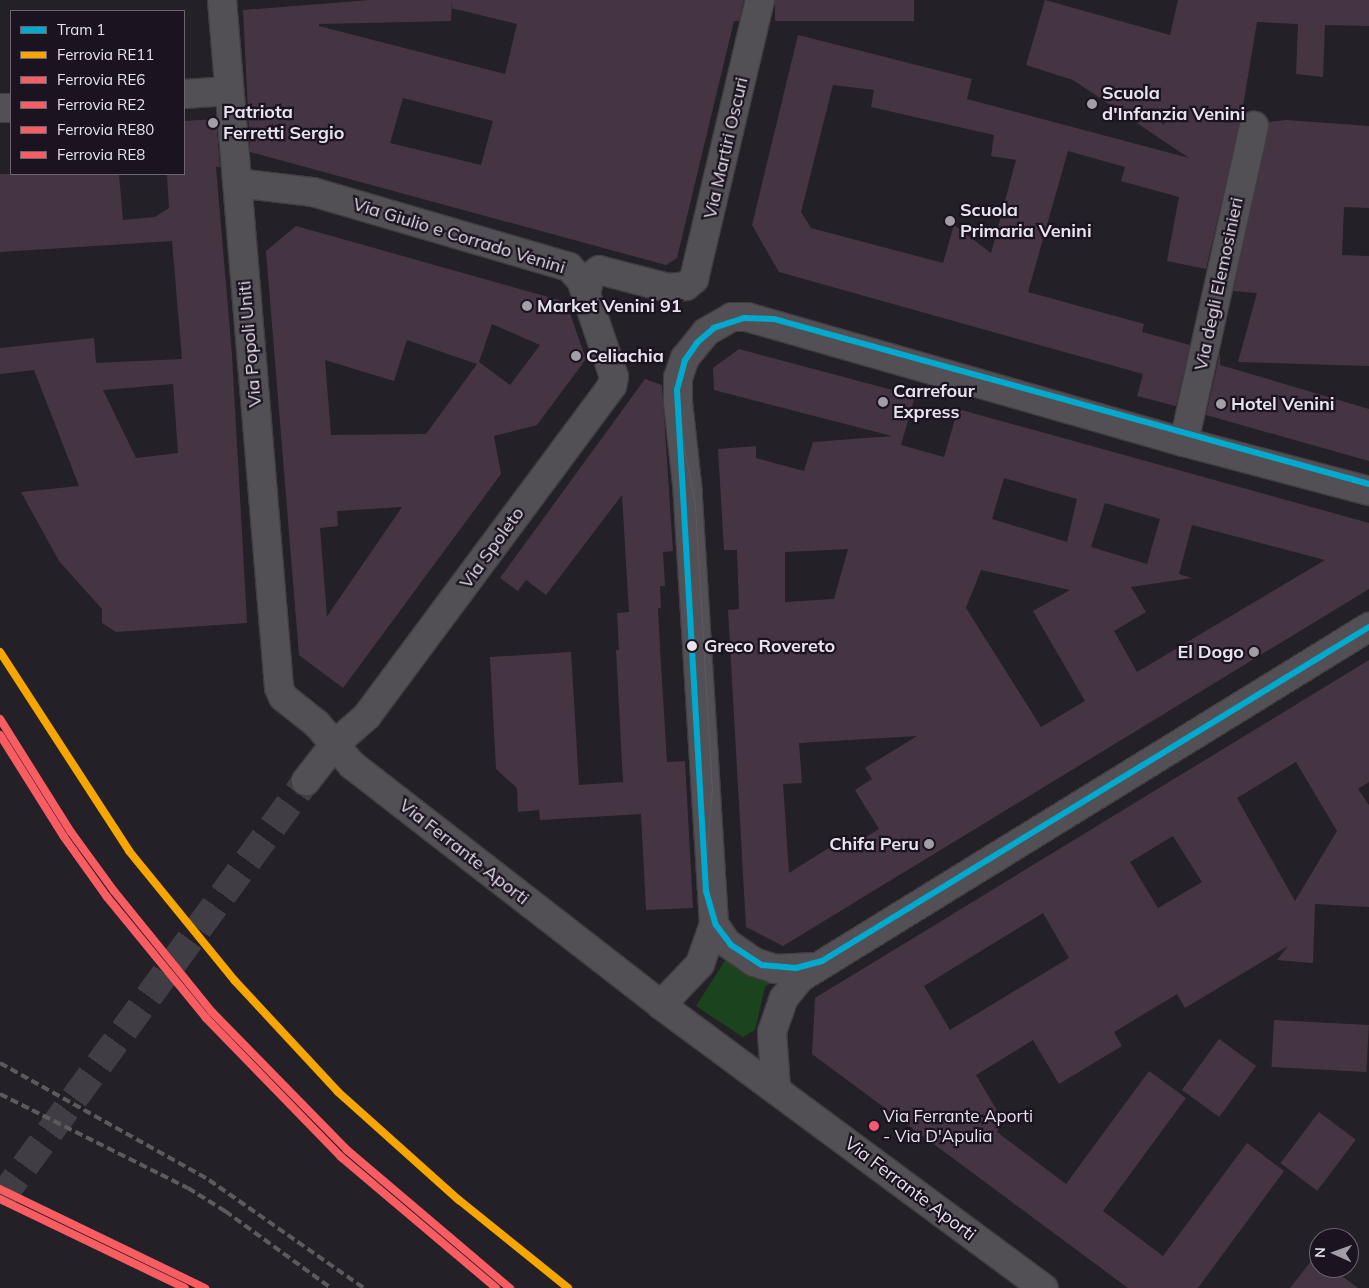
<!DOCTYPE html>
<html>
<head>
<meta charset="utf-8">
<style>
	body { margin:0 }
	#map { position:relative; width:1369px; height:1288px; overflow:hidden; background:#242027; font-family:Mulish,sans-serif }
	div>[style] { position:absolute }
	.green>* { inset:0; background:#1b431d }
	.building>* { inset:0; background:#453542; transform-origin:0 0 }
	.street-tunnel>* { height:28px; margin-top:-14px; transform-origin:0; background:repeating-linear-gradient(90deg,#413d44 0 28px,transparent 0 42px) }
	.roads { filter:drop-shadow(1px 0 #413d43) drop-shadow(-1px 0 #413d43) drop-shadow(0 1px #413d43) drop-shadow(0 -1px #413d43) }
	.street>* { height:28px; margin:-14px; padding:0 14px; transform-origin:14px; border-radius:14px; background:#535055 }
	.tram>* { height:1px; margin:-0.5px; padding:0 0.5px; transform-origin:0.5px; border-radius:0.5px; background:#5d5a5f }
	.rail>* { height:4px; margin-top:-2px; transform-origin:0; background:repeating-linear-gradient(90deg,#5d5a5f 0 8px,transparent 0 12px) }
	.rail-1>* { height:8px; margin:-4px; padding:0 4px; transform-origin:4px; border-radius:4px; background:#f7a600 }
	.rail-2>* { height:8px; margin:-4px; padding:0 4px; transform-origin:4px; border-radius:4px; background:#f95d62 }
	.rail-3>* { height:8px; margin:-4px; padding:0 4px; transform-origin:4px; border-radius:4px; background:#f95d62 }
	.rail-4>* { height:8px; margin:-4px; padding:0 4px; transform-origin:4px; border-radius:4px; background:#f95d62 }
	.rail-5>* { height:8px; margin:-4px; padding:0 4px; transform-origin:4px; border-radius:4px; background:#f75d61 }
	.tram-1>* { height:6px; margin:-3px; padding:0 3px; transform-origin:3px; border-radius:3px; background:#00a9ce }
	.dots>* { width:14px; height:14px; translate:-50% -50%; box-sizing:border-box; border:2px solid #1b1320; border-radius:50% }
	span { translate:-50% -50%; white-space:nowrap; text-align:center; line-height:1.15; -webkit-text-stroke:4.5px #1b1320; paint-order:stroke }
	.bus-label { font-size:17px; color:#e7e2eb }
	.left { translate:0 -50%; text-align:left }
	.poi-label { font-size:18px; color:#e7e2eb; font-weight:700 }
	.right { translate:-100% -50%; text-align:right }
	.street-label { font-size:18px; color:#e7e2eb }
	.stop-label { font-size:18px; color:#e7e2eb; font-weight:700 }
	.legend { position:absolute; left:10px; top:10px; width:175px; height:165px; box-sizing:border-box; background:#1b1320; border:1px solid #6d6671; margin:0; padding:6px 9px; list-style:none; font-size:15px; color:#e7e2eb }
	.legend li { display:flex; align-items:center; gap:10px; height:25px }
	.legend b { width:25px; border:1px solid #6d6671 }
	.north { position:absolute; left:1309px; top:1228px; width:50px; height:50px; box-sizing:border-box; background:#1b1320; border:1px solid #6d6671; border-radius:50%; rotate:272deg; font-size:14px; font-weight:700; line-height:20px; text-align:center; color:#e7e2eb }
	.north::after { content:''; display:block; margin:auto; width:18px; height:22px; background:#a39ea6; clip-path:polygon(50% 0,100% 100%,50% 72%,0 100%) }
</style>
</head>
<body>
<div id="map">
	<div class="green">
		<div style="clip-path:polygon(728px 956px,779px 976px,765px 987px,755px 1030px,743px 1037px,696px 1006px)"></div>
	</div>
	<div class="building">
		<div style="clip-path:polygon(evenodd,370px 0,452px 0,451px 21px,319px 24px,319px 26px,505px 74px,517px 24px,451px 8px,452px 0,744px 0,739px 21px,734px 21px,677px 258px,666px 265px,250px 152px,243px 10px,370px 0,403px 98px,493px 121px,481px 165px,390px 143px,403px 98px)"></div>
		<div style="left:775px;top:0;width:139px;height:21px"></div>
		<div style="clip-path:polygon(evenodd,1045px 0,1170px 35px,1178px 0,1369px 0,1369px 26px,1325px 25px,1323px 77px,1296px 74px,1298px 24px,1257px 22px,1241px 118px,1206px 269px,1167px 261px,1179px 197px,1121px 181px,1125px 167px,1068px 151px,1028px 292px,1144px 324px,1142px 332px,1190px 345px,1176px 406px,1137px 396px,1143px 374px,779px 272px,752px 225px,798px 35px,972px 79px,967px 99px,1189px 158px,1073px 80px,1026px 65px,1045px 0,833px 85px,874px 90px,871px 107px,994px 135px,991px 156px,1016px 160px,991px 253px,954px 225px,943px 263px,811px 228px,801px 212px,833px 85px)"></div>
		<div style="clip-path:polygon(evenodd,216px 119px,220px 167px,216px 167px,232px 355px,247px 623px,116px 632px,102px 623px,102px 609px,59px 561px,21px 492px,79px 486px,34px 370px,0 374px,0 348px,94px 338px,96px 363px,182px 359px,172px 241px,0 252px,0 174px,119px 174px,123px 220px,155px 217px,169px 208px,167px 174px,184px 174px,184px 121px,216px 119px,173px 384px,178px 453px,136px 458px,103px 390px,173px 384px)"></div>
		<div style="clip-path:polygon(1286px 120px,1369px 126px,1369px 208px,1344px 207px,1342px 255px,1369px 256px,1369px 366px,1238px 362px,1257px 293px,1233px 291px,1269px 122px)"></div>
		<div style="clip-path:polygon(evenodd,296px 226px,566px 302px,586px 359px,537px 425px,494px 436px,501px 474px,343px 688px,299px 655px,266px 251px,296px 226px,492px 324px,540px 345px,510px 385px,479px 362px,492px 324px,296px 226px,407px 340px,477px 364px,426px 434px,331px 435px,325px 360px,394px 381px,407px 340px,296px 226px,402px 507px,330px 612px,327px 617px,320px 528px,338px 526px,337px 511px,402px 507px)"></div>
		<div style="clip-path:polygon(evenodd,739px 349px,915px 396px,901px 445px,944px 457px,958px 409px,1369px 523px,1369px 589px,783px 946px,746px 927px,728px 610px,739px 609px,737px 550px,724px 550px,718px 449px,756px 446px,756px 458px,804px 471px,813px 442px,892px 436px,714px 390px,713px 368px,739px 349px,1004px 478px,1077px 499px,1067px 542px,992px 519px,1004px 478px,739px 349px,1105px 503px,1160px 519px,1147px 564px,1091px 547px,1105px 503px,739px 349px,1192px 525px,1325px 560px,1137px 672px,1114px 631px,1146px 612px,1131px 587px,1192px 578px,1179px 574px,1192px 525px,739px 349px,848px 549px,834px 599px,785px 602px,785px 552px,848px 549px,739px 349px,981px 570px,1070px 590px,1033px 611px,1085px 701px,1041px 727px,966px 608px,981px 570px,739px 349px,917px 736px,865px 768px,872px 779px,855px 790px,879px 829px,840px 853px,835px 844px,789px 873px,783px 784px,802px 783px,799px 743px,917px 736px)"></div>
		<div style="clip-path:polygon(1220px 353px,1220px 365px,1369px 409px,1369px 461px,1206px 415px)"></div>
		<div style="clip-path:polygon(645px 379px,662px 385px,673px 551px,663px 552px,665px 586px,660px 586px,661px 608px,658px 608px,660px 648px,667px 762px,685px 761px,693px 908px,646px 910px,641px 814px,540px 820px,539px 810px,518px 812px,517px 788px,496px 769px,490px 657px,571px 652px,579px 785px,623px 782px,616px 650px,619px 650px,617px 613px,629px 612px,622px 495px,546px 595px,526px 580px,518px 591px,500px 578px)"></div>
		<div style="clip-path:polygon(evenodd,1369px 660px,1369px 782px,1358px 789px,1369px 805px,1369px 907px,1315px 904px,1313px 963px,1277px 960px,1288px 946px,1185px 1008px,1177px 994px,1114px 1032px,1122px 1046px,1059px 1084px,1033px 1040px,976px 1075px,1002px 1119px,997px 1132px,1066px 1184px,1149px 1071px,1186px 1098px,1103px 1211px,1163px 1256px,1247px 1143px,1284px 1171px,1198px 1288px,1128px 1288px,812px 1054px,815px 998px,1369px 660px,1296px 762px,1337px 831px,1295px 901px,1237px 798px,1296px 762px,1369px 660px,1173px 836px,1202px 882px,1158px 908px,1130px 862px,1173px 836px,1369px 660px,1043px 913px,1069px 958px,950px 1030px,924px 986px,1043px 913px)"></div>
		<div style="left:1274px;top:1020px;width:95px;height:47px;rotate:3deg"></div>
		<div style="left:1219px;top:1039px;width:46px;height:63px;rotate:36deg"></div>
		<div style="left:1319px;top:1112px;width:46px;height:64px;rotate:37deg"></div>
		<div style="clip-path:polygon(1315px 1256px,1319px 1259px,1319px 1268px,1331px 1268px,1358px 1288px,1290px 1288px)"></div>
	</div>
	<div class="street-tunnel">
		<div style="left:0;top:1200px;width:519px;rotate:-53.86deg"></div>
	</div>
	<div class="roads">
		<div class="street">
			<div style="left:222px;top:0;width:690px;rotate:85.26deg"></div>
			<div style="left:279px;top:688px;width:10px;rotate:66deg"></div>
			<div style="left:283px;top:697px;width:43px;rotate:38.5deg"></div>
			<div style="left:317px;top:724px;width:54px;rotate:49.5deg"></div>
			<div style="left:352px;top:765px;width:391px;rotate:37.8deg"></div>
			<div style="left:661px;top:1005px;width:476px;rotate:36.5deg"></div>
			<div style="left:184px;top:94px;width:45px;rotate:-3.8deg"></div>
			<div style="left:0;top:108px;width:11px"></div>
			<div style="left:237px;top:183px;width:77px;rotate:6.8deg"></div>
			<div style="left:313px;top:192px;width:267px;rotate:16.3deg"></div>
			<div style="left:569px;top:267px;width:18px;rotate:47deg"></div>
			<div style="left:581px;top:280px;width:102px;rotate:71.2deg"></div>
			<div style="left:614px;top:377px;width:9px;rotate:103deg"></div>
			<div style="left:612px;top:386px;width:411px;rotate:126.6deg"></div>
			<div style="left:367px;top:716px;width:44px;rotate:138.7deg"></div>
			<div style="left:334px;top:745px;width:46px;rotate:127.9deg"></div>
			<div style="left:586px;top:293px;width:16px;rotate:-76deg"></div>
			<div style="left:590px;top:277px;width:11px;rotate:-38deg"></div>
			<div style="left:599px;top:270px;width:71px;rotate:14.6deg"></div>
			<div style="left:668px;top:288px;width:18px;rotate:-6deg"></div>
			<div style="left:686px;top:286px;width:11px;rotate:-41deg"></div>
			<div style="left:694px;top:279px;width:287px;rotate:-76.7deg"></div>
			<div style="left:1184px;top:442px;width:324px;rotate:-77.5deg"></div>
			<div style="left:714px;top:924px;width:23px;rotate:56deg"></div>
			<div style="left:727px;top:943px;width:33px;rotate:35deg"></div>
			<div style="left:754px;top:962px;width:22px;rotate:18deg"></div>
			<div style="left:775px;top:969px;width:40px;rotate:-2.9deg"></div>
			<div style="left:661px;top:1005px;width:57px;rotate:-46.4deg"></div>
			<div style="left:700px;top:964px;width:42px;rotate:-70.7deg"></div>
			<div style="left:714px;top:924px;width:432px;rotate:-93.5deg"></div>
			<div style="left:688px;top:493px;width:92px;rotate:-96.3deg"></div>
			<div style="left:678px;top:402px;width:24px;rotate:-90deg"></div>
			<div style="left:678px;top:378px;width:21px;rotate:-71deg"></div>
			<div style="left:685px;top:358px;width:33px;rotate:-51deg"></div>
			<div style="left:706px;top:332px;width:30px;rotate:-30deg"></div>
			<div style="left:732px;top:317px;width:15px"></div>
			<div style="left:747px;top:317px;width:455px;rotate:16deg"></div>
			<div style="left:1184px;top:442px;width:191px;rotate:14.8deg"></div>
			<div style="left:776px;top:1089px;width:57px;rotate:-94deg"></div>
			<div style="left:772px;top:1032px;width:36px;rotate:-71deg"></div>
			<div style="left:784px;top:998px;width:26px;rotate:-51deg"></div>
			<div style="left:800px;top:978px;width:669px;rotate:-31.67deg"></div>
		</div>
	</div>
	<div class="tram">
		<div style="left:678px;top:417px;width:90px;rotate:79.1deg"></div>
		<div style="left:695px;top:505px;width:284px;rotate:86.6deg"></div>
		<div style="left:712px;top:788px;width:82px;rotate:94.9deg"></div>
	</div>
	<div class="rail">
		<div style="left:0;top:1063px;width:240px;rotate:29.2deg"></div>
		<div style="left:209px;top:1180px;width:189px;rotate:34.9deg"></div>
		<div style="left:0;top:1094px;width:210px;rotate:26.6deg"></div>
		<div style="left:188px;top:1188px;width:44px;rotate:31.9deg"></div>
		<div style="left:225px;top:1211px;width:131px;rotate:36deg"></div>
	</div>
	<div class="rail-1">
		<div style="left:0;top:652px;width:237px;rotate:57deg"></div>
		<div style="left:129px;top:851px;width:168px;rotate:50.8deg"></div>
		<div style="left:235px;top:981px;width:151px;rotate:47.1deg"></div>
		<div style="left:338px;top:1092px;width:162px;rotate:41.8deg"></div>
		<div style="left:459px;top:1200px;width:140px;rotate:38.9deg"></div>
	</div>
	<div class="rail-2">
		<div style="left:0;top:719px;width:133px;rotate:57.9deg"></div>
		<div style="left:71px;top:832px;width:73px;rotate:53.9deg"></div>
		<div style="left:114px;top:891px;width:156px;rotate:51deg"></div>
		<div style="left:212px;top:1012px;width:193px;rotate:45.6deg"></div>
		<div style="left:347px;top:1150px;width:214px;rotate:40.3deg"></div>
	</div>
	<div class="rail-3">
		<div style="left:0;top:735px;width:120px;rotate:57.9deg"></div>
		<div style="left:64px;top:837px;width:74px;rotate:54.4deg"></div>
		<div style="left:107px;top:897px;width:156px;rotate:50.7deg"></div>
		<div style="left:206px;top:1018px;width:194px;rotate:45.8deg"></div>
		<div style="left:341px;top:1157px;width:203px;rotate:40.2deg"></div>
	</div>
	<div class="rail-4">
		<div style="left:0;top:1189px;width:228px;rotate:25.8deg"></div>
	</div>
	<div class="rail-5">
		<div style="left:0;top:1199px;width:205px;rotate:25.7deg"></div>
	</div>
	<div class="tram-1">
		<div style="left:1369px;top:484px;width:617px;rotate:-164.5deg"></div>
		<div style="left:774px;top:319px;width:30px;rotate:-178deg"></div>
		<div style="left:744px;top:318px;width:32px;rotate:162deg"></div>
		<div style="left:714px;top:328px;width:23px;rotate:139deg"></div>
		<div style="left:697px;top:343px;width:21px;rotate:125deg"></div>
		<div style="left:685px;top:360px;width:31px;rotate:105deg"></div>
		<div style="left:677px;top:390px;width:502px;rotate:86.69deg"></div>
		<div style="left:706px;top:891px;width:35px;rotate:74deg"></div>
		<div style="left:716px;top:925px;width:25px;rotate:53deg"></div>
		<div style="left:731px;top:945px;width:37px;rotate:33deg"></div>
		<div style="left:762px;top:965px;width:34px;rotate:5deg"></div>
		<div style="left:796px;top:968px;width:27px;rotate:-15deg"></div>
		<div style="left:822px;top:961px;width:641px;rotate:-31.41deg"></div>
	</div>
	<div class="dots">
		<div style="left:1092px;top:104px;background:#a39ea6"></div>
		<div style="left:213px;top:123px;background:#a39ea6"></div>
		<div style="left:950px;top:221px;background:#a39ea6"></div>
		<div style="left:527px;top:306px;background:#a39ea6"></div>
		<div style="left:576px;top:356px;background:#a39ea6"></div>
		<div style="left:883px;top:402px;background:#a39ea6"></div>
		<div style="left:1221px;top:404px;background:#a39ea6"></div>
		<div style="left:692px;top:646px;background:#e7e2eb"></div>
		<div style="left:1254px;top:652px;background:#a39ea6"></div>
		<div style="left:929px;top:844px;background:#a39ea6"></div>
		<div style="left:874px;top:1126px;background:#f75a77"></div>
	</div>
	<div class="bus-label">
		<span class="left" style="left:883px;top:1126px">Via Ferrante Aporti<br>- Via D'Apulia</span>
	</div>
	<div class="poi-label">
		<span class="left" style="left:1102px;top:104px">Scuola<br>d'Infanzia Venini</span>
		<span class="left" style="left:223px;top:123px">Patriota<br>Ferretti Sergio</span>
		<span class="left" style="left:960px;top:221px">Scuola<br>Primaria Venini</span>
		<span class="left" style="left:537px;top:306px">Market Venini 91</span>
		<span class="left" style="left:586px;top:356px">Celiachia</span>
		<span class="left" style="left:893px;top:402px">Carrefour<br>Express</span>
		<span class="left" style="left:1231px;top:404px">Hotel Venini</span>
		<span class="right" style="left:1244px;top:652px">El Dogo</span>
		<span class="right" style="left:919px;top:844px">Chifa Peru</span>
	</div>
	<div class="street-label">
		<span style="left:726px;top:148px;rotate:-77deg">Via Martiri Oscuri</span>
		<span style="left:459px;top:236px;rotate:17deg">Via Giulio e Corrado Venini</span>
		<span style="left:1219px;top:284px;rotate:-78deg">Via degli Elemosinieri</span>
		<span style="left:250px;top:344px;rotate:-95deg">Via Popoli Uniti</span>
		<span style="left:492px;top:548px;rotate:-54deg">Via Spoleto</span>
		<span style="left:464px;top:852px;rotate:38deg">Via Ferrante Aporti</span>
		<span style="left:910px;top:1189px;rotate:37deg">Via Ferrante Aporti</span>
	</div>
	<div class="stop-label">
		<span class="left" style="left:704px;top:646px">Greco Rovereto</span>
	</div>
	<ul class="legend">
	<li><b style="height:6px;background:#00a9ce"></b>Tram 1</li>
	<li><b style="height:6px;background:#f7a600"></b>Ferrovia RE11</li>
	<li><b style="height:6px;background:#f95d62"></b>Ferrovia RE6</li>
	<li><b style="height:6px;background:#f95d62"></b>Ferrovia RE2</li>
	<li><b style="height:6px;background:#f95d62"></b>Ferrovia RE80</li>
	<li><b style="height:6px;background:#f75d61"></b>Ferrovia RE8</li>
	</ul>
	<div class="north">N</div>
</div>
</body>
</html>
